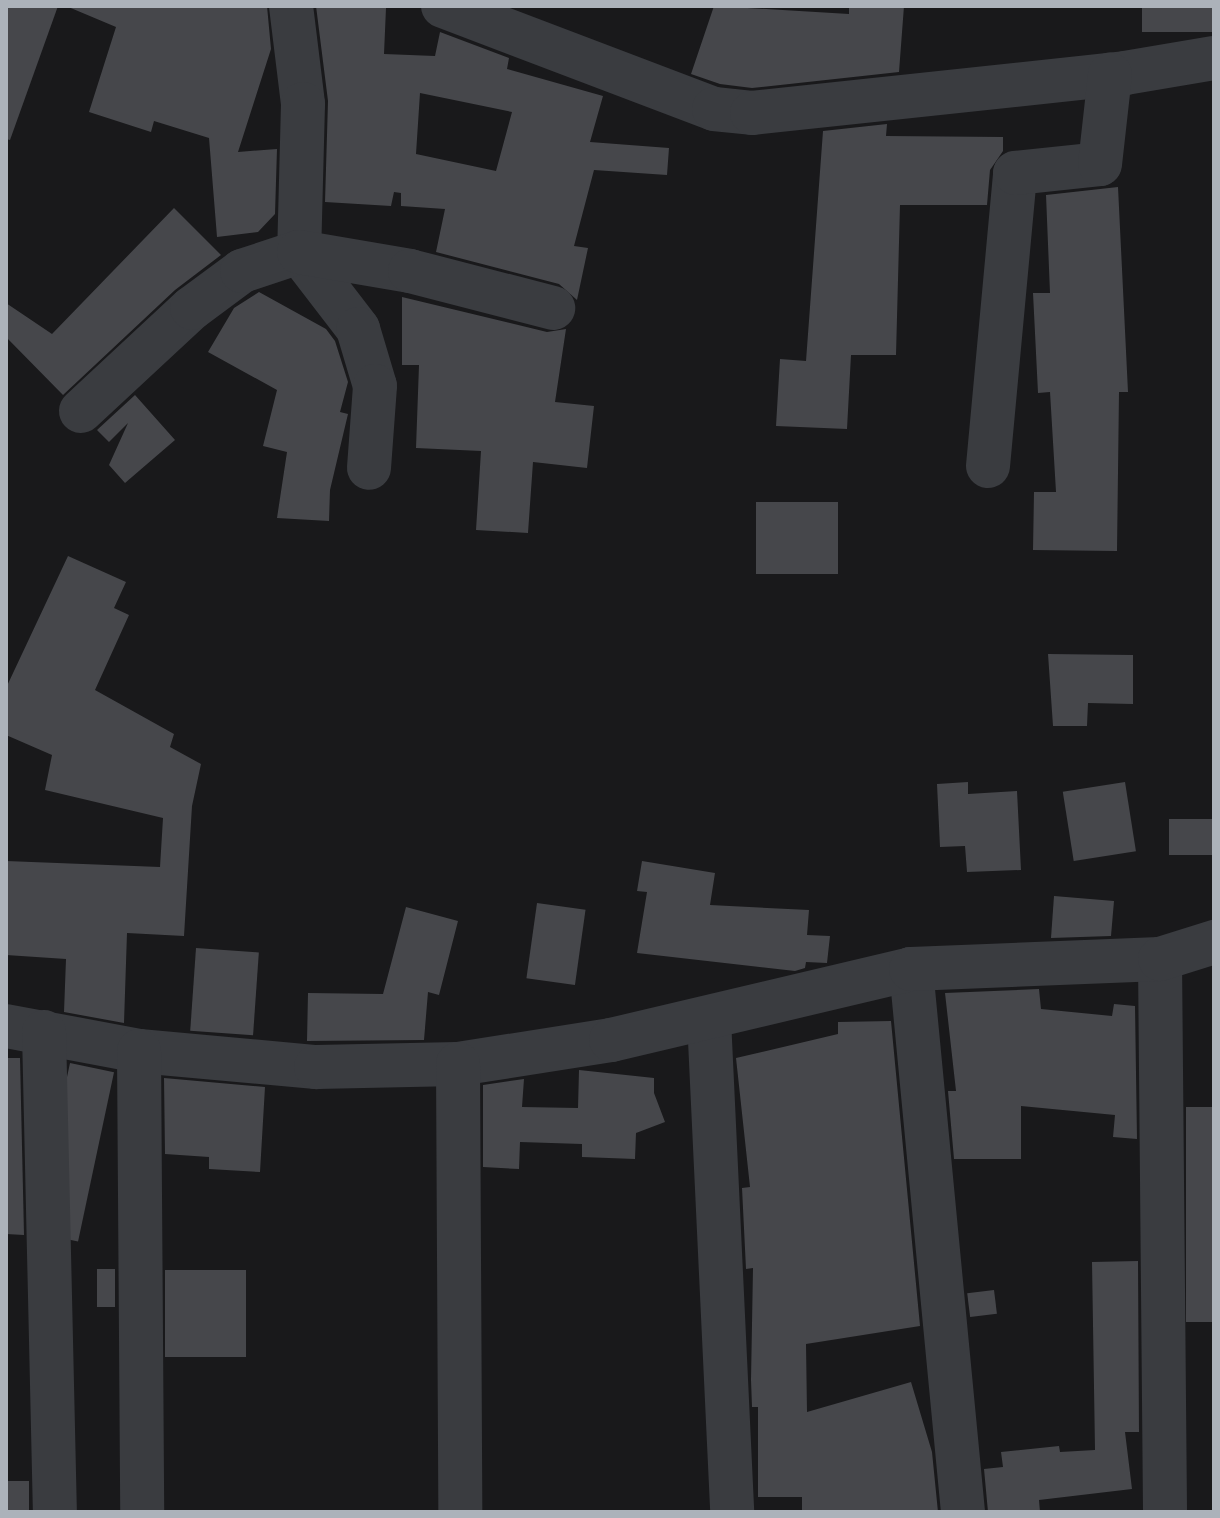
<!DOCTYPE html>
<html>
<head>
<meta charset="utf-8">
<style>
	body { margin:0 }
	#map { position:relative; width:1220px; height:1518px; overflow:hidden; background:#19191b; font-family:"Space Grotesk",sans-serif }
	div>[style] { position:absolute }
	.building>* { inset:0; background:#46474b; transform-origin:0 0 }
	.minor>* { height:44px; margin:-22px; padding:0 22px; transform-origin:22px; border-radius:22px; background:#3a3c40 }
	span { translate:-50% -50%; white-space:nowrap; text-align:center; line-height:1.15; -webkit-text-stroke:7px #141416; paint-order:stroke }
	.frame { position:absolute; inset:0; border:8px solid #acb2ba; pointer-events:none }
</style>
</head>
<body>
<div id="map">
	<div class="building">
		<div style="clip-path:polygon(6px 6px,58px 6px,10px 140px,6px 139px)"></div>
		<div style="clip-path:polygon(66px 6px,267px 6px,271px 49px,238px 152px,277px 149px,275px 214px,258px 232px,217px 237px,209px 138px,154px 121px,151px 132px,89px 112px,116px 27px)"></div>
		<div style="clip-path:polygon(evenodd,316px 6px,386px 8px,384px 54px,435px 56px,440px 32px,509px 58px,507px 69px,603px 96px,590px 142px,669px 148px,667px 175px,594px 170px,574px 246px,588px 248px,577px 300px,559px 284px,436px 252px,445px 209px,401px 206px,401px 193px,394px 192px,391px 206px,325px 202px,328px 101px,316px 6px,420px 93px,512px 112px,496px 171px,416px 154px,420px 93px)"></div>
		<div style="clip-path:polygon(714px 6px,849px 14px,849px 6px,904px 6px,899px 72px,752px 88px,720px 84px,691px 74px)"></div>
		<div style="left:1142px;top:6px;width:72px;height:26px"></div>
		<div style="clip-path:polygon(887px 124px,886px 136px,1003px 137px,1003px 151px,990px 170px,987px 205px,900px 205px,896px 355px,851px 355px,847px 429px,776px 426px,780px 359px,806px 361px,823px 131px)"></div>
		<div style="clip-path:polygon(1118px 187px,1128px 392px,1119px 392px,1117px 551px,1033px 550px,1034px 492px,1056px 492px,1050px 392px,1038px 393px,1033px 293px,1050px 293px,1046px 195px)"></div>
		<div style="clip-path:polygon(174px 208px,221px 255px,175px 290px,63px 395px,6px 337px,6px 303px,52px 334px)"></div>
		<div style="clip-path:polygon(259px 292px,326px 329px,335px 341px,348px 382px,340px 412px,348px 414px,330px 490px,329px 521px,277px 518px,287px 452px,263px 446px,277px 390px,208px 352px,234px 308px)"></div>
		<div style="clip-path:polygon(402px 297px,547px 332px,566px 329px,555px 402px,594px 406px,587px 468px,533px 462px,528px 533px,476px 530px,481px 451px,416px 448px,419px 365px,402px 365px)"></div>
		<div style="clip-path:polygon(135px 395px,175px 440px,125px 483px,109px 465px,128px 423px,109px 442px,97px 430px)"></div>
		<div style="left:756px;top:502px;width:82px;height:72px"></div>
		<div style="clip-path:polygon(68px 556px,126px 582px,114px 608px,129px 615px,95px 690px,174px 734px,170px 747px,201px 764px,192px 806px,184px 936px,127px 933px,124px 1023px,64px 1012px,66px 959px,6px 955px,6px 861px,160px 867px,163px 818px,45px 790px,52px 755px,6px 735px,6px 688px)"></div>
		<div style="clip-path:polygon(1048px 654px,1133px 655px,1133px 704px,1088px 703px,1087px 726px,1053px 726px)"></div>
		<div style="clip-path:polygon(968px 782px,968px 794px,1017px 791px,1021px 870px,967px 872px,965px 846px,940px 847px,937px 784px)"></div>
		<div style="left:1125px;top:782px;width:70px;height:63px;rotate:81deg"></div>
		<div style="left:1214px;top:819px;width:36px;height:45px;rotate:90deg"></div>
		<div style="clip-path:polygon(642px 861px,715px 873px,710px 905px,809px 910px,807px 935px,830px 936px,827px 963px,806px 962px,805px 968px,795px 971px,637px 953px,647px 892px,637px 891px)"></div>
		<div style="clip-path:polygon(1054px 896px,1114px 901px,1111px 936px,1051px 938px)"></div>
		<div style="left:537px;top:903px;width:49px;height:76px;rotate:8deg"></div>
		<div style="clip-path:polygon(406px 907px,458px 921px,439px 995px,428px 992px,424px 1040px,307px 1041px,308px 993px,383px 994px)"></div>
		<div style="left:196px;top:948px;width:63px;height:83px;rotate:4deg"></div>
		<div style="clip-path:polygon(1039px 989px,1041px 1009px,1112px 1016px,1114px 1004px,1135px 1006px,1137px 1139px,1113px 1137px,1115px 1115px,1021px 1106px,1021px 1159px,954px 1159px,948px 1091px,956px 1091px,945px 993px)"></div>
		<div style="clip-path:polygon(891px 1021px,920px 1326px,806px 1344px,807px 1412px,911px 1382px,932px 1452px,938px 1512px,802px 1512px,802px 1497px,758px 1497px,758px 1407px,752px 1407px,751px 1380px,753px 1268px,746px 1269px,742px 1188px,750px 1187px,736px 1058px,838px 1034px,838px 1022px)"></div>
		<div style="clip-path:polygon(6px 1058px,20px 1058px,24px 1235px,6px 1234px)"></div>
		<div style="left:70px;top:1063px;width:45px;height:173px;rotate:12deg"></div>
		<div style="clip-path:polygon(579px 1070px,654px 1078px,654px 1093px,665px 1122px,636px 1133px,635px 1159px,582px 1157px,582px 1144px,520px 1142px,519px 1169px,483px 1167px,483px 1085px,524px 1079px,522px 1107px,578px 1108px)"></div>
		<div style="clip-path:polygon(164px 1078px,265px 1087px,260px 1172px,209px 1169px,209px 1157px,165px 1154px)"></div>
		<div style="left:1186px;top:1107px;width:28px;height:215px"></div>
		<div style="clip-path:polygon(1138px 1261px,1139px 1432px,1125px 1432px,1132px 1489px,1039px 1500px,1040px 1512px,988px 1512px,984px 1469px,1003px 1467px,1001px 1452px,1059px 1446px,1060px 1452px,1095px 1450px,1092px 1262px)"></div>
		<div style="left:97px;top:1269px;width:18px;height:38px"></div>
		<div style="left:165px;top:1270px;width:81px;height:87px"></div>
		<div style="left:994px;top:1290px;width:24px;height:27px;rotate:83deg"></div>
		<div style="left:6px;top:1481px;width:23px;height:31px"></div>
	</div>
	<div class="minor">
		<div style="left:291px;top:6px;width:99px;rotate:83deg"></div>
		<div style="left:303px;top:104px;width:148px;rotate:91.5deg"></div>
		<div style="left:299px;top:252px;width:97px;rotate:52.5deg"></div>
		<div style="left:358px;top:329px;width:59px;rotate:73.4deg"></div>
		<div style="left:375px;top:386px;width:82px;rotate:94.2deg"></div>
		<div style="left:443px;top:6px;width:290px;rotate:20.8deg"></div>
		<div style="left:714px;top:109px;width:38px;rotate:6deg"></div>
		<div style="left:752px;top:113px;width:375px;rotate:-6.1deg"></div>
		<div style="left:1125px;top:73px;width:90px;rotate:-9.6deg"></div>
		<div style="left:81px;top:411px;width:151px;rotate:-42.9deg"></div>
		<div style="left:192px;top:308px;width:62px;rotate:-36.5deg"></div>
		<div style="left:242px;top:271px;width:60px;rotate:-18.4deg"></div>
		<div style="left:299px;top:252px;width:113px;rotate:9.7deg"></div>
		<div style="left:410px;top:271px;width:148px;rotate:14.5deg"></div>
		<div style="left:988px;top:466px;width:294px;rotate:-84.7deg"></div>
		<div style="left:1015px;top:173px;width:85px;rotate:-6deg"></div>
		<div style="left:1100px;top:164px;width:90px;rotate:-83.6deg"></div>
		<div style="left:1160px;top:959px;width:553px;rotate:89.48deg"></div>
		<div style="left:911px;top:969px;width:545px;rotate:84.53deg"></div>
		<div style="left:709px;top:1019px;width:494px;rotate:87.3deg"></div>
		<div style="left:6px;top:1026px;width:135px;rotate:10.6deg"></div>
		<div style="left:139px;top:1051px;width:178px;rotate:5.2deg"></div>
		<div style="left:316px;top:1067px;width:142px;rotate:-1.2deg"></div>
		<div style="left:458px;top:1064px;width:155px;rotate:-8.9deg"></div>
		<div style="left:611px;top:1040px;width:308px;rotate:-13.3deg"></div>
		<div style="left:911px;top:969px;width:249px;rotate:-2.3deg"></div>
		<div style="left:1160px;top:959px;width:57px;rotate:-17.5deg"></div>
		<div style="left:44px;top:1032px;width:480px;rotate:88.7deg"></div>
		<div style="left:139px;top:1051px;width:461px;rotate:89.6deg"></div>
		<div style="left:458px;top:1064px;width:448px;rotate:89.7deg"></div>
	</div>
	<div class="frame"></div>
</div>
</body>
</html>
